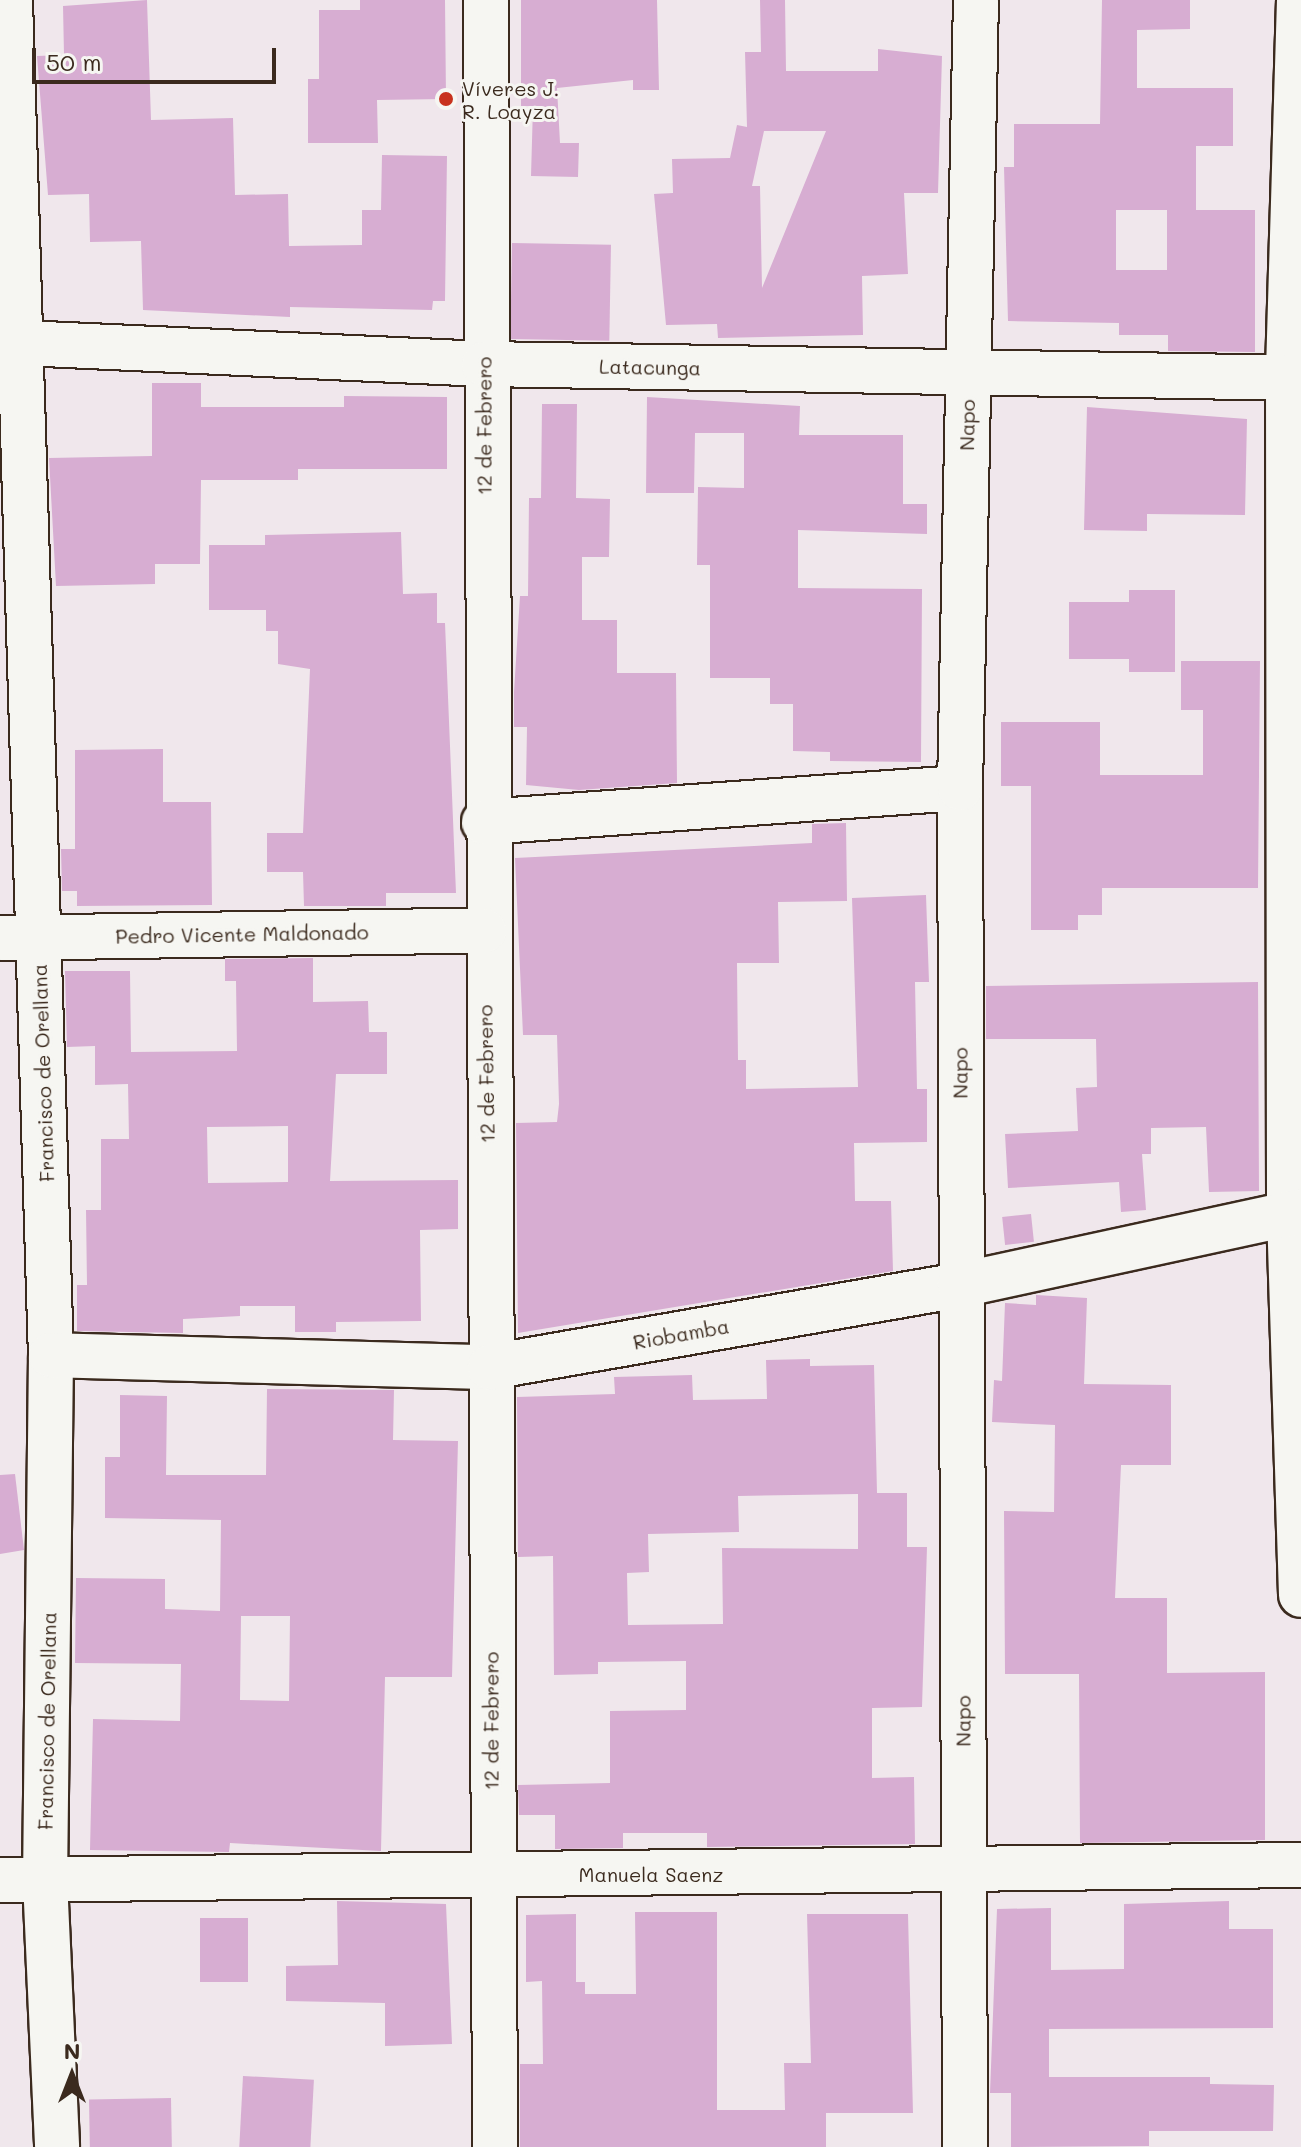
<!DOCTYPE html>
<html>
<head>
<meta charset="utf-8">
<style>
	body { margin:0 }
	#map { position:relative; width:1301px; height:2147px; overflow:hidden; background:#f0e7ec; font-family:Mali,sans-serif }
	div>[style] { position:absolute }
	.building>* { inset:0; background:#d7add2; transform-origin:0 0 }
	.roads { filter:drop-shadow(2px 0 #3b2a1e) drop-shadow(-2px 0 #3b2a1e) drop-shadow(0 2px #3b2a1e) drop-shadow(0 -2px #3b2a1e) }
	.minor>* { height:44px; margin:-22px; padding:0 22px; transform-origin:22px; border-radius:22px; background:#f6f6f2 }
	.dots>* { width:22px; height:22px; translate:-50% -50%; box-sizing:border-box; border:4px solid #f6f6f2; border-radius:50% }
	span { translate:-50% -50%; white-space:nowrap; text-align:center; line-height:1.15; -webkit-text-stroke:6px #f6f6f2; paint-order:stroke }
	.poi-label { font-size:20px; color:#3b2a1e }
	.left { translate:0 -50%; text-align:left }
	.street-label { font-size:20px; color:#3b2a1e }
	.north { position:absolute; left:32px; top:2035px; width:80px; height:80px; -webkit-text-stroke:6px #f6f6f2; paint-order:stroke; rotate:0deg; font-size:22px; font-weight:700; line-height:32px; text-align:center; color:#3b2a1e }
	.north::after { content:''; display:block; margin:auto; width:28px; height:36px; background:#3b2a1e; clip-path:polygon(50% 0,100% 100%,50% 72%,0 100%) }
	.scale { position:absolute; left:32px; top:48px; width:244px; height:36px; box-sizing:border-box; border:4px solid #3b2a1e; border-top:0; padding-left:10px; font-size:24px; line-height:28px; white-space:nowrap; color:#3b2a1e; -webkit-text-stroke:6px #f6f6f2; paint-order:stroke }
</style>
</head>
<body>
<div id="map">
	<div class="building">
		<div style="clip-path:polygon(147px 0,151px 120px,233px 118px,235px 195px,288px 194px,289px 246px,362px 245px,362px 210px,381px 210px,382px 155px,447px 156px,445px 301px,433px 301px,432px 310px,290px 307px,290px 317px,143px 310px,141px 241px,90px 242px,89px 194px,48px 195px,37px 56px,64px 55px,63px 6px)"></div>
		<div style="clip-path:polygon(360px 0,445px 0,446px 99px,377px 100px,378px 143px,308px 143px,308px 79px,319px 79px,319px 10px,360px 10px)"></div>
		<div style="clip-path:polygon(521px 0,657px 0,659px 90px,633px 90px,633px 80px,557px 88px,560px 143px,579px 143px,578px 177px,531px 176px,533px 106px,521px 106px)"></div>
		<div style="clip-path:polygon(evenodd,760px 0,785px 0,786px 71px,878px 71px,878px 49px,942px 56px,938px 193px,904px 193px,908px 274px,862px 276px,863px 335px,718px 338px,717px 324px,666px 325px,654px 194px,673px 193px,672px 159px,730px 158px,737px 125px,747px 127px,745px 52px,761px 52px,760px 0,764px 131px,826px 131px,762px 288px,760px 186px,752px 186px,764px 131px)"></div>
		<div style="clip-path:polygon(evenodd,1102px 0,1190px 0,1190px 29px,1137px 30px,1137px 88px,1233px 88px,1233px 146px,1196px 146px,1196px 210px,1255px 210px,1255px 352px,1168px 351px,1168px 335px,1119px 335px,1119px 323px,1008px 321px,1004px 167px,1014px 167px,1014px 124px,1100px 124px,1102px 0,1116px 210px,1167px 210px,1167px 270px,1116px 270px,1116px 210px)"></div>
		<div style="left:512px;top:243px;width:99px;height:96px;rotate:1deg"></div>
		<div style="clip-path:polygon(152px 383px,201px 383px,201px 407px,344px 407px,344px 396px,447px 397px,447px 469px,298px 469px,298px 480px,201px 480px,200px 564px,155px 564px,155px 584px,56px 586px,49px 458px,152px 456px)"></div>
		<div style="clip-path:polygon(647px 397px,800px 406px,799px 435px,903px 435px,903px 504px,927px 504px,927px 534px,798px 530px,798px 588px,922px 589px,921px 762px,830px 761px,830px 752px,793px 751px,793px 704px,770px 704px,770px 678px,710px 678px,710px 565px,697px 565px,698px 487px,744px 488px,744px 433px,695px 433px,694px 493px,646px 493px)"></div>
		<div style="clip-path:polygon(542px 404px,577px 404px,576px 498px,610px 499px,609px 557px,582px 557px,582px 620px,617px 620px,617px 673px,676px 673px,677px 783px,579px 790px,526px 785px,527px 727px,514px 727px,514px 692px,520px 596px,528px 596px,529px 498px,541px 498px)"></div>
		<div style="clip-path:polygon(1087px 407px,1247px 419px,1245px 515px,1147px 514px,1147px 531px,1084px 530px)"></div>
		<div style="clip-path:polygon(401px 532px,403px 594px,437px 593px,437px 623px,445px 623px,456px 893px,386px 893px,386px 906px,304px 906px,303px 872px,267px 872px,267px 833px,303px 833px,310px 669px,278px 664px,278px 631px,266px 631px,266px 610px,209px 610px,209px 545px,265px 545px,265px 535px)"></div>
		<div style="clip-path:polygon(1129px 590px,1175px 590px,1175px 672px,1129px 672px,1129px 659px,1069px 659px,1069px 602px,1129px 602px)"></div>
		<div style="clip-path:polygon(1181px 661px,1260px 661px,1258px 888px,1102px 888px,1102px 915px,1078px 915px,1078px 930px,1031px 930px,1031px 786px,1001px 786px,1001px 722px,1100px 722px,1100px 775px,1203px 775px,1203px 710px,1181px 710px)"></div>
		<div style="clip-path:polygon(163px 749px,163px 802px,211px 802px,212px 905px,77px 906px,77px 891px,62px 891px,61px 849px,75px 849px,75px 750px)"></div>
		<div style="clip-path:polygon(846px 823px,847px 901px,778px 902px,779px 963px,737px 963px,738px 1060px,746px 1060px,746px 1089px,858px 1087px,852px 898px,926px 895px,929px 982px,915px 982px,917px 1089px,927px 1089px,927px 1142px,854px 1143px,855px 1201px,891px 1201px,893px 1271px,518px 1333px,516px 1123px,557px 1122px,559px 1104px,557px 1035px,523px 1035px,515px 858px,812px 843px,812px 824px)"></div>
		<div style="clip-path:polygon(evenodd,313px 958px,313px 1002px,368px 1001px,369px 1032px,387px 1032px,387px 1074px,336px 1074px,330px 1181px,458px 1180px,458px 1229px,420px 1230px,421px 1321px,336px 1322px,336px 1332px,295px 1332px,295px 1306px,240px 1306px,240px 1316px,183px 1319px,183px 1333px,77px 1331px,77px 1285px,87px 1285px,86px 1210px,101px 1210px,101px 1139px,129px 1139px,128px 1084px,95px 1085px,95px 1046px,67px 1047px,65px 971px,130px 971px,131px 1052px,237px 1051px,236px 981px,225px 981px,225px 959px,313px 958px,288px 1126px,288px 1182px,208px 1183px,207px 1127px,288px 1126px)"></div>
		<div style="clip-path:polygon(1258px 982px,1259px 1191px,1209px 1192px,1206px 1127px,1151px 1128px,1151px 1154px,1142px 1154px,1146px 1210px,1121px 1212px,1119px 1182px,1008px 1188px,1005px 1134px,1078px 1131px,1076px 1088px,1097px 1087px,1096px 1039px,986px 1039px,986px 986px)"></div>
		<div style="left:1031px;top:1214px;width:28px;height:29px;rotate:84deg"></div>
		<div style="clip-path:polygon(1036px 1295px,1087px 1298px,1084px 1384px,1171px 1385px,1171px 1465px,1121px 1465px,1115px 1598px,1167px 1598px,1167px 1673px,1265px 1672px,1265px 1840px,1080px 1843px,1079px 1674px,1005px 1674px,1004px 1511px,1054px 1512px,1055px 1425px,992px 1422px,994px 1380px,1002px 1381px,1005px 1303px,1036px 1305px)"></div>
		<div style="clip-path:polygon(evenodd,810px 1359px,810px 1366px,874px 1365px,877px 1493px,907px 1493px,907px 1547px,927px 1547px,922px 1707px,872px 1708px,872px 1778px,914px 1777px,915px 1844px,707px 1847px,707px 1833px,623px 1833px,623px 1848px,555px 1849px,555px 1815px,519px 1815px,518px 1785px,610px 1783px,610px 1711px,686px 1710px,686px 1661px,598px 1662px,598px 1674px,554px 1675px,553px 1556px,518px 1557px,517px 1397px,615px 1394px,614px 1377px,692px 1375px,693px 1400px,767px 1399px,766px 1360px,810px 1359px,858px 1494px,858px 1549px,722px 1548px,723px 1624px,628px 1625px,627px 1573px,649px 1572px,648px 1534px,739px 1532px,738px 1496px,858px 1494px)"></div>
		<div style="clip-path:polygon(evenodd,267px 1389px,394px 1390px,393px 1440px,458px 1441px,452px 1677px,385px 1677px,381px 1851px,230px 1843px,229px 1852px,90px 1850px,93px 1719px,180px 1721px,181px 1664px,75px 1663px,76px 1578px,165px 1579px,165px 1609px,220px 1611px,221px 1520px,105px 1518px,105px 1457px,120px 1457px,120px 1395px,167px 1396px,166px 1475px,266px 1475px,267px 1389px,241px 1616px,290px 1616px,289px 1701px,240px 1700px,241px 1616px)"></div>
		<div style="clip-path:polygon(15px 1474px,24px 1550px,0 1554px,0 1475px)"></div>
		<div style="clip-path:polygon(337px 1901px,446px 1904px,452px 2044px,385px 2046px,385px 2003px,286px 2001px,286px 1966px,338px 1965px)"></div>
		<div style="clip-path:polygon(1229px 1901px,1229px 1929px,1273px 1929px,1273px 2028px,1049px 2029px,1049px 2077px,1210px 2077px,1210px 2084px,1274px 2085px,1273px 2131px,1149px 2131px,1149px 2146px,1011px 2147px,1011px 2093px,990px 2093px,997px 1909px,1051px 1908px,1051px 1970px,1124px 1969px,1124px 1904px)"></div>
		<div style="clip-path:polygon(635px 1912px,717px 1912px,717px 2110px,785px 2110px,784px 2063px,811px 2063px,807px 1914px,908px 1914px,913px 2113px,826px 2113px,826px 2147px,520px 2147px,520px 2064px,543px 2064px,542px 1981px,526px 1982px,526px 1915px,576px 1914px,576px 1982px,585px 1982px,585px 1994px,636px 1994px)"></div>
		<div style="left:200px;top:1918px;width:48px;height:64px"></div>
		<div style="left:243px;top:2076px;width:71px;height:71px;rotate:3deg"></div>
		<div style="left:171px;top:2098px;width:49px;height:82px;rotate:89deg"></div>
	</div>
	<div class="roads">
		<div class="minor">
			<div style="left:10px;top:0;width:1356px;rotate:88.27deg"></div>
			<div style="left:51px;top:1355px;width:525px;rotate:90.65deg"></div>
			<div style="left:45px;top:1880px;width:267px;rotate:87.4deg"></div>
			<div style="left:486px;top:0;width:2147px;rotate:89.76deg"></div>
			<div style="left:1299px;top:0;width:377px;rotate:91.7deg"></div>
			<div style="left:1288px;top:377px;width:836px;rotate:89.93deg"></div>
			<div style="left:1289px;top:1213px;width:382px;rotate:88.2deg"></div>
			<div style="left:0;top:342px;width:484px;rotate:2.6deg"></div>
			<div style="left:484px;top:364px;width:817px;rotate:0.98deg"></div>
			<div style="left:484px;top:822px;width:477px;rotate:-4.1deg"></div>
			<div style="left:0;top:938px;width:484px;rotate:-0.9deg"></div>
			<div style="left:51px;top:1355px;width:439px;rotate:1.6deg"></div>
			<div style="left:490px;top:1367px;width:477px;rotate:-9.9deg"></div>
			<div style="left:960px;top:1285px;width:349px;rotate:-12.2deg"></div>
			<div style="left:0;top:1880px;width:1301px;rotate:-0.66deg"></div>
			<div style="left:965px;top:2147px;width:1359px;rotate:-90.21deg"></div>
			<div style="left:960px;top:788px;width:788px;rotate:-88.84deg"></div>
		</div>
	</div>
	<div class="dots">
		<div style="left:446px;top:99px;background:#c8321e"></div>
	</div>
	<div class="poi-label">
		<span class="left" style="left:462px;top:100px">Víveres J.<br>R. Loayza</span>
	</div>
	<div class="street-label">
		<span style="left:650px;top:367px;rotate:1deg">Latacunga</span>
		<span style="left:967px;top:425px;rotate:-89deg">Napo</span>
		<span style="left:484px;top:426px;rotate:-90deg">12 de Febrero</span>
		<span style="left:242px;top:934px;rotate:-1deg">Pedro Vicente Maldonado</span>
		<span style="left:43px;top:1073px;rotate:-92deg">Francisco de Orellana</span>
		<span style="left:960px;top:1073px;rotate:-90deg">Napo</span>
		<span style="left:486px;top:1074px;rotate:-91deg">12 de Febrero</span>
		<span style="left:681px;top:1334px;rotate:-10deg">Riobamba</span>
		<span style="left:47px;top:1721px;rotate:-89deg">Francisco de Orellana</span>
		<span style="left:491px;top:1721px;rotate:-90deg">12 de Febrero</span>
		<span style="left:963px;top:1721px;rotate:-90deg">Napo</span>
		<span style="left:651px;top:1874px">Manuela Saenz</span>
	</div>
	<div class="north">N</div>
	<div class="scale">50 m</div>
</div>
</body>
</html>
